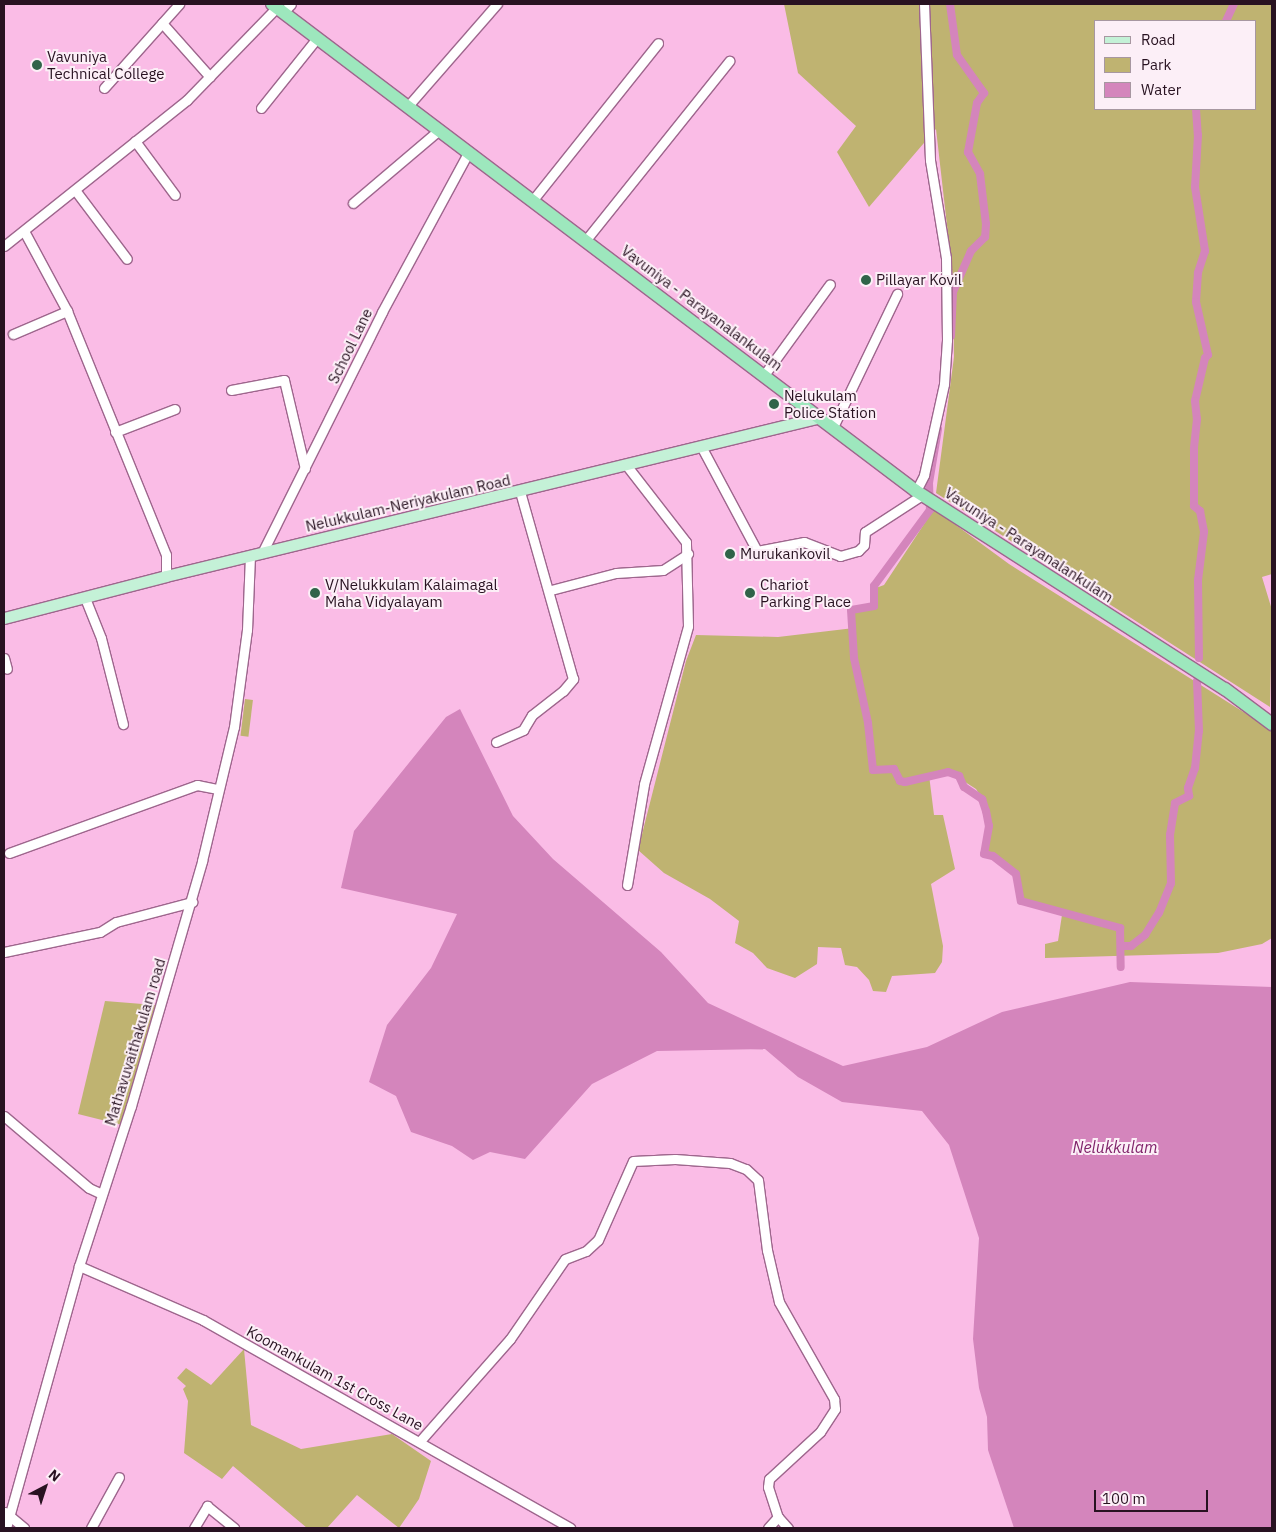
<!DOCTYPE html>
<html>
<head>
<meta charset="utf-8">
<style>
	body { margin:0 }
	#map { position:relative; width:1276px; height:1532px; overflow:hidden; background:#fabce6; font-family:"IBM Plex Sans",sans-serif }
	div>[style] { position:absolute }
	.green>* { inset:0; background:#bfb371; transform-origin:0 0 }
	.water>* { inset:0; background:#d485bc }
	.canal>* { height:8px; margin:-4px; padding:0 4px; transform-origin:4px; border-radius:4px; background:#d485bc }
	.roads { filter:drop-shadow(1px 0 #9e668d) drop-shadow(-1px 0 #9e668d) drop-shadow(0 1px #9e668d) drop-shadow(0 -1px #9e668d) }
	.minor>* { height:9px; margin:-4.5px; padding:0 4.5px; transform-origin:4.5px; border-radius:4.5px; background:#fff }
	.major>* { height:11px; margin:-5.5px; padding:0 5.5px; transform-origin:5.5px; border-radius:5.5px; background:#c4f1d7 }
	.highway>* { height:12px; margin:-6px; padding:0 6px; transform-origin:6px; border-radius:6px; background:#9de7bd }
	.dots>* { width:14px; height:14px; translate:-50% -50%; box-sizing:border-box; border:2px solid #fceff7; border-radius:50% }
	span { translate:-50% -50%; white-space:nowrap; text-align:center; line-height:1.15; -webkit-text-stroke:4px #fceff7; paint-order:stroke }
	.poi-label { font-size:15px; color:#281221 }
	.left { translate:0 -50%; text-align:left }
	.street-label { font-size:15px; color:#281221 }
	.water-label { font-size:16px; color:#81246b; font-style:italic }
	.frame { position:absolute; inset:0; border:5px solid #281221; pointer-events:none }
	.legend { position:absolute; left:1094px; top:20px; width:162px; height:90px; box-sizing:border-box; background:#fceff7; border:1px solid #a797a1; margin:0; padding:6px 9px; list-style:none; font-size:15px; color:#281221 }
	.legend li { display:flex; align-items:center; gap:10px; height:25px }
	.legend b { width:25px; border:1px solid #a797a1 }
	.north { position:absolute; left:20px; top:1462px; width:50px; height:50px; -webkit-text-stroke:4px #fceff7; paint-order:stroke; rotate:40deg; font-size:14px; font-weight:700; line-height:20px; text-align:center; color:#281221 }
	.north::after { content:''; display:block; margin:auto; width:18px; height:22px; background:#281221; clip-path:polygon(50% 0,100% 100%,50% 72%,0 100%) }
	.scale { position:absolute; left:1094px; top:1490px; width:114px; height:22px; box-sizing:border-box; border:2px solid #281221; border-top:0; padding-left:6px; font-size:15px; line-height:18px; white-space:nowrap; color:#281221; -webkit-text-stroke:4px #fceff7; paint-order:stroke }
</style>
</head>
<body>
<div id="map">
	<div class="green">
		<div style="clip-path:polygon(evenodd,784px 4px,1272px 4px,1272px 574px,1262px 577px,1272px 610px,1270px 707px,936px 493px,954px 357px,953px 278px,936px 129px,869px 207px,837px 152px,856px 126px,798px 73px,784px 4px,1095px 21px,1255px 21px,1255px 109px,1095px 109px,1095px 21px)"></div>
		<div style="clip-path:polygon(934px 509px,1009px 564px,1272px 730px,1272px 938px,1262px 944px,1218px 953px,1045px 958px,1045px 944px,1058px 941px,1062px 915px,1023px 899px,1017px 871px,987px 852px,990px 830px,984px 801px,976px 789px,948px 771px,929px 775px,934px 815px,943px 815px,955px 869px,931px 884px,943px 946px,942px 962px,935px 973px,892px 976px,886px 992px,873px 991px,869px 980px,857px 967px,845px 965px,841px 948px,818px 947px,817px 964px,795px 978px,767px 968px,753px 953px,735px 943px,739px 921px,710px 899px,664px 873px,638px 850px,686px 661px,696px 635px,778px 637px,854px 628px,854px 612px,876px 607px,876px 588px,884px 585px)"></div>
		<div style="left:245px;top:699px;width:8px;height:37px;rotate:7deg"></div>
		<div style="clip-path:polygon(105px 1001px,155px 1005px,122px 1125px,78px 1114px)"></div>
		<div style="clip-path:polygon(244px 1349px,251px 1425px,301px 1449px,392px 1434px,431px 1461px,419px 1499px,399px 1528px,357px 1495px,327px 1528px,307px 1528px,233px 1466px,222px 1479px,184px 1453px,188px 1401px,183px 1389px,186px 1386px,177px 1378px,186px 1368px,211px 1385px)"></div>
	</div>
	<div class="water">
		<div style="clip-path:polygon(460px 709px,513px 816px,553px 859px,661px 952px,708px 1003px,843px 1066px,927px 1047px,1002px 1012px,1130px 982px,1272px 987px,1272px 1528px,1014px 1528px,988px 1450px,987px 1417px,979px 1388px,973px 1339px,979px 1238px,949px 1145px,922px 1111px,842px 1102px,798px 1077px,765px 1049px,657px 1051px,592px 1084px,525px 1159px,490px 1152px,473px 1160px,452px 1146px,411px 1132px,396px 1096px,369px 1082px,387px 1025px,431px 968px,457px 914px,341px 888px,354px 831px,446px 717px)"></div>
	</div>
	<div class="canal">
		<div style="left:950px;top:4px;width:51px;rotate:82.2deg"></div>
		<div style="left:957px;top:55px;width:47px;rotate:54.6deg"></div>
		<div style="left:984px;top:93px;width:12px;rotate:125deg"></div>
		<div style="left:977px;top:103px;width:50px;rotate:100.4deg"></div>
		<div style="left:968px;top:152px;width:25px;rotate:61deg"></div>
		<div style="left:980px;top:174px;width:50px;rotate:83.2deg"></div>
		<div style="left:986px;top:224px;width:13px;rotate:94deg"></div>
		<div style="left:985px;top:237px;width:20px;rotate:135deg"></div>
		<div style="left:971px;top:251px;width:45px;rotate:113.7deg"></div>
		<div style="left:953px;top:292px;width:44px;rotate:92.6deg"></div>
		<div style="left:1226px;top:21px;width:19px;rotate:-65deg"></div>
		<div style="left:1196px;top:109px;width:26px;rotate:86deg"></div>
		<div style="left:1198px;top:135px;width:52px;rotate:93.3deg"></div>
		<div style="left:1195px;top:187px;width:65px;rotate:81.1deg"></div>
		<div style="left:1205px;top:251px;width:23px;rotate:108deg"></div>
		<div style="left:1198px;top:273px;width:29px;rotate:94deg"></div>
		<div style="left:1196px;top:302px;width:54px;rotate:77.2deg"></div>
		<div style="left:1208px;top:355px;width:4px;rotate:135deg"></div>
		<div style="left:1205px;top:358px;width:44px;rotate:103.1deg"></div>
		<div style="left:1195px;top:401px;width:18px;rotate:84deg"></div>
		<div style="left:1197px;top:419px;width:30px;rotate:96deg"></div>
		<div style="left:1194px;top:449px;width:57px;rotate:90deg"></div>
		<div style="left:1194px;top:506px;width:8px;rotate:40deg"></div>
		<div style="left:1200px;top:511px;width:21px;rotate:79deg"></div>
		<div style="left:1204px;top:532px;width:48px;rotate:97.1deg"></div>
		<div style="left:1198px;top:580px;width:78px;rotate:89.3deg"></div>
		<div style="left:938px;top:429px;width:55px;rotate:99.5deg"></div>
		<div style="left:929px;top:483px;width:27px;rotate:88deg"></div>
		<div style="left:930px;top:510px;width:94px;rotate:126.4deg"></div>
		<div style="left:874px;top:586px;width:20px;rotate:90deg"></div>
		<div style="left:874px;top:606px;width:23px;rotate:170deg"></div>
		<div style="left:851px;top:610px;width:48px;rotate:86.4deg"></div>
		<div style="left:854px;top:658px;width:66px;rotate:77.8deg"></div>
		<div style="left:868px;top:723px;width:47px;rotate:83.9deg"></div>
		<div style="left:873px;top:770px;width:21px;rotate:-3deg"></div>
		<div style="left:894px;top:769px;width:13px;rotate:63deg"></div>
		<div style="left:900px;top:781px;width:5px;rotate:11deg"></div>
		<div style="left:905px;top:782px;width:44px;rotate:-13.1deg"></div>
		<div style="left:948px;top:772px;width:12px;rotate:20deg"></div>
		<div style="left:959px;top:776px;width:12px;rotate:66deg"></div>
		<div style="left:964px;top:787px;width:22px;rotate:34deg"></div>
		<div style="left:982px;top:799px;width:13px;rotate:72deg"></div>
		<div style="left:986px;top:811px;width:15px;rotate:79deg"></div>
		<div style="left:989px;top:826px;width:28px;rotate:100deg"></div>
		<div style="left:984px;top:854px;width:9px;rotate:13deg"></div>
		<div style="left:993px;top:856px;width:29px;rotate:38deg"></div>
		<div style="left:1016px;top:874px;width:27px;rotate:80deg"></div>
		<div style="left:1021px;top:901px;width:103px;rotate:15.3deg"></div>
		<div style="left:1120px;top:928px;width:39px;rotate:89deg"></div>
		<div style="left:1121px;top:946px;width:10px"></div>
		<div style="left:1131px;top:946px;width:18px;rotate:-38deg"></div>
		<div style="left:1145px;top:935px;width:26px;rotate:-58deg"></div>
		<div style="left:1159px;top:913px;width:32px;rotate:-68deg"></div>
		<div style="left:1171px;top:883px;width:48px;rotate:-91.2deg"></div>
		<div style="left:1170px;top:835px;width:32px;rotate:-81deg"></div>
		<div style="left:1175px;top:803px;width:16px;rotate:-27deg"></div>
		<div style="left:1189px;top:796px;width:8px;rotate:-97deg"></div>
		<div style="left:1188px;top:788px;width:21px;rotate:-71deg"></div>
		<div style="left:1195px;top:768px;width:37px;rotate:-84deg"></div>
		<div style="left:1199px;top:731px;width:50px;rotate:-92.3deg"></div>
	</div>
	<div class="roads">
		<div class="minor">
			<div style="left:283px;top:12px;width:11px;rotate:-45deg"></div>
			<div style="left:162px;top:23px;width:72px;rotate:48.4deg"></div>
			<div style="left:104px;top:88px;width:113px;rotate:-48.2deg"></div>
			<div style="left:407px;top:107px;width:137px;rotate:-48.9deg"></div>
			<div style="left:261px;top:108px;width:90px;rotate:-51.3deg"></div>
			<div style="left:135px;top:141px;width:67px;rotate:53.5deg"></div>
			<div style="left:75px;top:190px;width:86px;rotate:53deg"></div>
			<div style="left:532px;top:201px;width:202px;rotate:-51.4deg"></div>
			<div style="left:353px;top:203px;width:111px;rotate:-40.3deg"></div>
			<div style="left:24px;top:231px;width:91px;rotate:61.7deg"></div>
			<div style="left:67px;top:311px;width:263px;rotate:67.9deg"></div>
			<div style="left:166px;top:555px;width:21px;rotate:90deg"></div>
			<div style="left:585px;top:241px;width:231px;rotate:-51.3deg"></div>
			<div style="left:4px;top:246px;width:234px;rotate:-38.6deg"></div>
			<div style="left:187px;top:100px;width:129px;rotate:-45.9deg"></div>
			<div style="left:13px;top:334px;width:59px;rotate:-23.1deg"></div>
			<div style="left:764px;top:375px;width:112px;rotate:-54deg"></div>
			<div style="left:231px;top:390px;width:54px;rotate:-10.7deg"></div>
			<div style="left:284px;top:380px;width:91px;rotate:76.7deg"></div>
			<div style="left:833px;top:427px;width:148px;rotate:-64.3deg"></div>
			<div style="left:115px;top:432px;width:64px;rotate:-21deg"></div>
			<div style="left:702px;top:448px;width:117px;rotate:61.9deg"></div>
			<div style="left:757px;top:551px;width:48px;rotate:-10.8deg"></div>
			<div style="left:804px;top:542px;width:39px;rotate:21deg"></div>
			<div style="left:840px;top:556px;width:19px;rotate:-16deg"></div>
			<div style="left:858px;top:551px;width:8px;rotate:-45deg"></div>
			<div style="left:864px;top:545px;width:13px;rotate:-86deg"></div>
			<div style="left:865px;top:532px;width:68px;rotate:-33deg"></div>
			<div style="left:916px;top:491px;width:18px;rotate:-63deg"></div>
			<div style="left:924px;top:475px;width:93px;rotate:-77.6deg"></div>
			<div style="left:944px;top:384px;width:44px;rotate:-86.1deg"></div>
			<div style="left:947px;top:340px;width:82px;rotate:-90.7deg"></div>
			<div style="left:946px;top:258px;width:99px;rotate:-99.3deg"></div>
			<div style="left:930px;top:160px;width:156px;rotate:-92.2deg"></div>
			<div style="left:262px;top:553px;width:269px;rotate:-63.5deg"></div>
			<div style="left:382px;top:312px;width:181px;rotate:-61.6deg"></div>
			<div style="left:551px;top:590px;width:67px;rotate:-14.7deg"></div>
			<div style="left:616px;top:573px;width:47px;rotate:-3.7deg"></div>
			<div style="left:663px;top:570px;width:30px;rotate:-33deg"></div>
			<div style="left:85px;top:598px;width:43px;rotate:68.2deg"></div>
			<div style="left:101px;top:638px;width:89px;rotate:75.7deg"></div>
			<div style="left:4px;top:658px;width:11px;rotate:75deg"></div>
			<div style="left:496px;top:742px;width:30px;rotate:-24deg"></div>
			<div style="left:523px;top:730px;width:17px;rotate:-59deg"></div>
			<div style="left:532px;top:715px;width:39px;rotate:-38deg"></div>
			<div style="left:563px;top:691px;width:16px;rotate:-50deg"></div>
			<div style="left:573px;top:679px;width:194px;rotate:-105.8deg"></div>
			<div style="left:9px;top:853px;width:200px;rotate:-19.9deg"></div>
			<div style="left:197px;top:785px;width:20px;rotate:11deg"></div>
			<div style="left:627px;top:885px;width:102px;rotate:-80.4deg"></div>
			<div style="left:644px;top:784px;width:164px;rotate:-74.4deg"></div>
			<div style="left:688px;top:626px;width:84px;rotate:-91.4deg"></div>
			<div style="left:686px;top:542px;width:96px;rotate:-127.8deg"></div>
			<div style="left:4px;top:952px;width:98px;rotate:-11.8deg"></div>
			<div style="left:100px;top:932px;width:19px;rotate:-32deg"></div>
			<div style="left:116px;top:922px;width:79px;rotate:-14.7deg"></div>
			<div style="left:4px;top:1116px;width:111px;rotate:40.3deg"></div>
			<div style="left:89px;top:1188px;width:14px;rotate:25deg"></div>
			<div style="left:79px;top:1266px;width:135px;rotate:23.5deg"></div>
			<div style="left:203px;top:1320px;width:422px;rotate:29.5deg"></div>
			<div style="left:420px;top:1441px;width:136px;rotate:-48.6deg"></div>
			<div style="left:510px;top:1339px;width:97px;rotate:-55.5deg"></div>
			<div style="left:565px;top:1259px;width:22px;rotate:-21deg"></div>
			<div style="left:586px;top:1251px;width:16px;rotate:-43deg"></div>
			<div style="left:598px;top:1240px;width:86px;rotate:-66.1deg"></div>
			<div style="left:633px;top:1161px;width:42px;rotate:-2.7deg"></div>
			<div style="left:675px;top:1159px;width:55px;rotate:4.2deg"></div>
			<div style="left:730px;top:1163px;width:17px;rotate:21deg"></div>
			<div style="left:746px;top:1169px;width:16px;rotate:43deg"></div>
			<div style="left:758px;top:1180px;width:71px;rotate:82.7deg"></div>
			<div style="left:767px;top:1250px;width:53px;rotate:77deg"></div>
			<div style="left:779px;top:1302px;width:112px;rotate:60.4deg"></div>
			<div style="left:834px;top:1399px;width:10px;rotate:84deg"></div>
			<div style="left:835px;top:1409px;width:27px;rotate:123deg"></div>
			<div style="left:820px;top:1432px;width:69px;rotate:137.3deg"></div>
			<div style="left:769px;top:1479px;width:8px;rotate:97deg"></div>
			<div style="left:768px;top:1487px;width:32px;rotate:72deg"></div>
			<div style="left:778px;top:1517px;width:15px;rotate:48deg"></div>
			<div style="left:5px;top:1512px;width:25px;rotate:40deg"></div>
			<div style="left:6px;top:1528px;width:272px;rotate:-74.4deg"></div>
			<div style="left:79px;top:1266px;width:168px;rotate:-72deg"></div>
			<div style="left:131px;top:1106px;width:255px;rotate:-73.8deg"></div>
			<div style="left:202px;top:861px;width:138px;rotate:-76.6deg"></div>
			<div style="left:234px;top:727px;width:98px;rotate:-82.4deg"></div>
			<div style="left:247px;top:630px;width:74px;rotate:-87.7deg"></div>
			<div style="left:91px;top:1528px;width:58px;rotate:-61.2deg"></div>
			<div style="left:194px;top:1528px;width:26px;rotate:-59deg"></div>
			<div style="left:207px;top:1506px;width:35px;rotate:39deg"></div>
			<div style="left:768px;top:1528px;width:15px;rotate:-48deg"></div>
		</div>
		<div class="major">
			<div style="left:4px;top:618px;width:167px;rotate:-14.5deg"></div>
			<div style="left:166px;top:576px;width:673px;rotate:-13.66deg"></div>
		</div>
		<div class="highway">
			<div style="left:272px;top:4px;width:807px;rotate:37.1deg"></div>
			<div style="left:916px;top:491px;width:367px;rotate:32.7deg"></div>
			<div style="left:1225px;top:689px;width:59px;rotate:36.7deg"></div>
		</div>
	</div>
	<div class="dots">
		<div style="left:37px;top:65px;background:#306449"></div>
		<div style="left:866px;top:280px;background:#306449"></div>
		<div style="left:774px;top:404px;background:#306449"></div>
		<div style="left:730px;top:554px;background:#306449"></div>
		<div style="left:315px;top:593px;background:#306449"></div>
		<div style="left:750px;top:593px;background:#306449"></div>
	</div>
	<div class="poi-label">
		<span class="left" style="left:47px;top:65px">Vavuniya<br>Technical College</span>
		<span class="left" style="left:876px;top:280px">Pillayar Kovil</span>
		<span class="left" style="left:784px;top:404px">Nelukulam<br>Police Station</span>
		<span class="left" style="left:740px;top:554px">Murukankovil</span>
		<span class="left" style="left:325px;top:593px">V/Nelukkulam Kalaimagal<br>Maha Vidyalayam</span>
		<span class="left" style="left:760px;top:593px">Chariot<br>Parking Place</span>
	</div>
	<div class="street-label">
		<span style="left:702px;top:308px;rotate:37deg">Vavuniya - Parayanalankulam</span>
		<span style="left:350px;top:346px;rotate:-64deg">School Lane</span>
		<span style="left:408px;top:503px;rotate:-13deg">Nelukkulam-Neriyakulam Road</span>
		<span style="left:1029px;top:545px;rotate:33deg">Vavuniya - Parayanalankulam</span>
		<span style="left:135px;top:1042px;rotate:-73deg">Mathavuvaithakulam road</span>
		<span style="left:335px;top:1378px;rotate:29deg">Koomankulam 1st Cross Lane</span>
	</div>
	<div class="water-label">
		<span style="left:1115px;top:1147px">Nelukkulam</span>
	</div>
	<div class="frame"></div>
	<ul class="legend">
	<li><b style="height:6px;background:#c4f1d7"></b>Road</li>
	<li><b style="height:14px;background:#bfb371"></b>Park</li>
	<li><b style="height:14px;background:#d485bc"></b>Water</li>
	</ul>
	<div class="north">N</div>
	<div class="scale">100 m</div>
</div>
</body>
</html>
